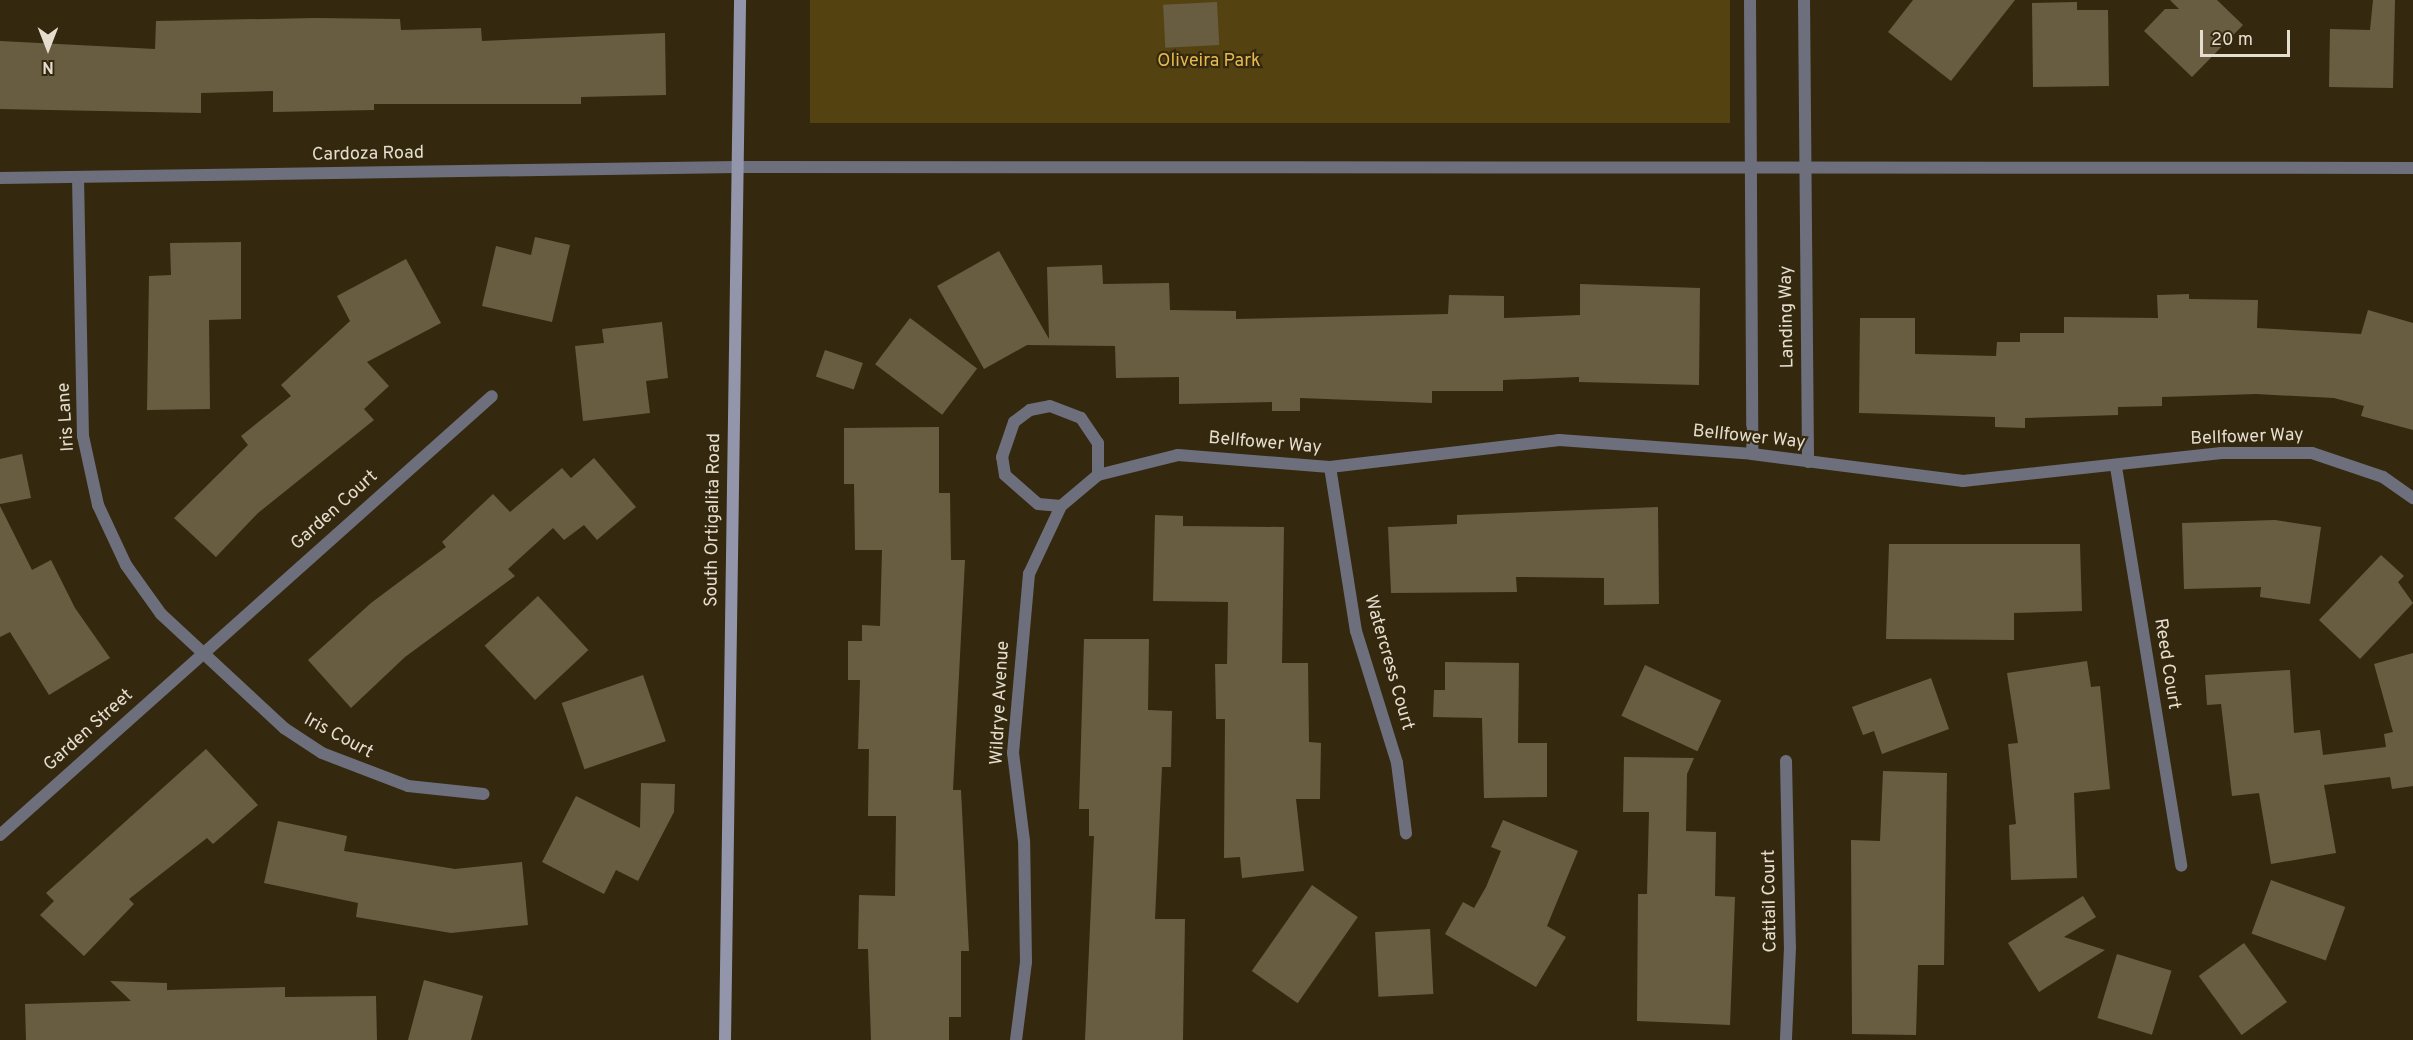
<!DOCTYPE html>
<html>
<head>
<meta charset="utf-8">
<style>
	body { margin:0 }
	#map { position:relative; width:2413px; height:1040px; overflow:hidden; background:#34290f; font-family:Overpass,sans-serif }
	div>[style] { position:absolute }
	.green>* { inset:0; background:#544211; transform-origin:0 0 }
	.building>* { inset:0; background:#695d41; transform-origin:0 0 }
	.street>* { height:12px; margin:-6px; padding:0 6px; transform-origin:6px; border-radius:6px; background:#6d6f7c }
	.secondary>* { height:12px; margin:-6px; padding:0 6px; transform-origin:6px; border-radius:6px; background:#9396aa }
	span { translate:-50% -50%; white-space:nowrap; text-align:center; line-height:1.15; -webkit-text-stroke:4.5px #34290f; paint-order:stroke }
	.park-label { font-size:18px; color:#e6ba4e }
	.street-label { font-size:18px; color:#e5decf }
	.north { position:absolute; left:18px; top:18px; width:60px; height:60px; -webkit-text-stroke:4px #34290f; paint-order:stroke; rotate:180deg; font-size:16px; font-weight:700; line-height:24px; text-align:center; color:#e5decf }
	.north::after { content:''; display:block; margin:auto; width:21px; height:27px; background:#e5decf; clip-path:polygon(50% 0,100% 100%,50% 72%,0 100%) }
	.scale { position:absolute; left:2200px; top:30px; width:90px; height:27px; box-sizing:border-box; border:3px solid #e5decf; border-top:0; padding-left:8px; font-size:18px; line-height:21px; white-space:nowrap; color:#e5decf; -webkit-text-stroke:4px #34290f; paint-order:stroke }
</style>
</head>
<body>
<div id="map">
	<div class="green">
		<div style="left:810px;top:0;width:920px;height:123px"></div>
	</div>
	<div class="building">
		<div style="clip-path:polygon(1913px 0,2015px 0,1951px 81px,1888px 32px)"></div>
		<div style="clip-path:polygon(2170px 0,2217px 0,2243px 25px,2192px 77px,2144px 31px,2165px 9px,2179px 9px)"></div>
		<div style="clip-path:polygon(2373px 0,2395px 0,2393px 88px,2329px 87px,2330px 29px,2370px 30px)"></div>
		<div style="left:1217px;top:2px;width:43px;height:54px;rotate:87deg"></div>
		<div style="clip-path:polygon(2077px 2px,2077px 10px,2108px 10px,2109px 86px,2033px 87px,2032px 3px)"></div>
		<div style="clip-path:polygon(315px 18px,400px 19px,401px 30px,481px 28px,482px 41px,665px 33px,666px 95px,581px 97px,581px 104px,374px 104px,374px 110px,273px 112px,273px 91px,201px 93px,201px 113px,0 109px,0 41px,155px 49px,156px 21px)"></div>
		<div style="clip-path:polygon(535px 237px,570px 245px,552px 322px,482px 306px,496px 246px,531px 255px)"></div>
		<div style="clip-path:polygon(241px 242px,241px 319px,209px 320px,210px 409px,147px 410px,149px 276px,171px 275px,170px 243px)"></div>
		<div style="clip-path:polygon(999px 251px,1049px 339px,1047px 267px,1102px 265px,1103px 284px,1169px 283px,1170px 310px,1236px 311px,1236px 319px,1448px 314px,1449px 295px,1504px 296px,1504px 318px,1580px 315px,1580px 284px,1700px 288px,1699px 385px,1579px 382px,1579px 377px,1503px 380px,1503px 391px,1432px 391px,1432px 403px,1300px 398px,1300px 411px,1272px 411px,1272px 402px,1179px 404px,1179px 377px,1116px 378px,1115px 346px,1027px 345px,984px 369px,937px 286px)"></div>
		<div style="clip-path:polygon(406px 259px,441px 323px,367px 362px,389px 386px,364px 409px,374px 420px,258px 513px,216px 557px,174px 518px,248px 445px,241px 436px,291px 396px,281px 385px,350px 321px,337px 296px)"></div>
		<div style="clip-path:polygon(2189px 294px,2189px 299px,2258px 300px,2257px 328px,2361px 334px,2368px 310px,2413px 323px,2413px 430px,2361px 416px,2364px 406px,2334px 398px,2256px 394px,2162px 397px,2162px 406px,2118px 407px,2118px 415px,2025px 418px,2025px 428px,1995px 427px,1995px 417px,1859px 413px,1860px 318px,1915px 318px,1915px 354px,1996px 356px,1997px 342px,2020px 342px,2020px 333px,2064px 333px,2064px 317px,2158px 318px,2157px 295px)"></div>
		<div style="left:910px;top:318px;width:84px;height:58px;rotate:37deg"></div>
		<div style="clip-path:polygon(662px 322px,668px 378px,646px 381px,650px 413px,583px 421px,575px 346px,604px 343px,602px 329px)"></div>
		<div style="left:825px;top:350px;width:40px;height:28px;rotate:19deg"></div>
		<div style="clip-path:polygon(939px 427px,939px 493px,950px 493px,951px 560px,965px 560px,953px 790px,961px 790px,969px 951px,961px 951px,961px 1017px,949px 1017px,949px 1040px,871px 1040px,868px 949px,858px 949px,859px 895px,895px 896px,896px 816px,868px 816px,869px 749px,858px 749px,860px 680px,848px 680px,848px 641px,862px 641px,862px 625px,880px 626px,882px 550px,855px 550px,854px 484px,844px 484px,844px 428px)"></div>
		<div style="clip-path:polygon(22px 454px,31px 498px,0 504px,0 459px)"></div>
		<div style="clip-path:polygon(594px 458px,636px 507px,597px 540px,584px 525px,564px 540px,553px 528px,508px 569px,515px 576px,405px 657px,351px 708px,308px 660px,371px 603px,446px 547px,442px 542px,493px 494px,510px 512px,562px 468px,571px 478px)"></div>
		<div style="clip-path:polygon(0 506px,32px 570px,51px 560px,75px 608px,110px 658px,49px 695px,10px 632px,0 637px)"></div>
		<div style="clip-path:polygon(1658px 507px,1659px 604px,1604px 605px,1604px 578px,1516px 577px,1517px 592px,1391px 593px,1388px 527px,1457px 524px,1457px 515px)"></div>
		<div style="clip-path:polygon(1155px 515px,1183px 516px,1183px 526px,1284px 527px,1282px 663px,1308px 663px,1309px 742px,1321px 743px,1320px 799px,1296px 799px,1304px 871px,1242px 878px,1240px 857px,1224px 858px,1225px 719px,1216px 719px,1215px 664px,1227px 664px,1228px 602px,1153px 601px)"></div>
		<div style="clip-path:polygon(2275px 520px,2321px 527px,2310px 604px,2260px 597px,2261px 587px,2184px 589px,2182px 523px)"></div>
		<div style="clip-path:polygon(1889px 544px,2080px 544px,2082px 611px,2014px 613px,2014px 640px,1886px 639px)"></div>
		<div style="clip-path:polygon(2381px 555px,2404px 576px,2398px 582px,2413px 603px,2360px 659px,2319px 620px)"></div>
		<div style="left:538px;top:596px;width:74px;height:73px;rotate:47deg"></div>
		<div style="clip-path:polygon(1084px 639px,1149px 639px,1148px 710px,1172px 711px,1171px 767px,1162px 767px,1155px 919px,1185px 919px,1183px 1040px,1085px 1040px,1094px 836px,1089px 836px,1089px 809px,1079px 809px)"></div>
		<div style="clip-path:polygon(2413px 653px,2413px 786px,2392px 789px,2390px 777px,2324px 785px,2336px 853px,2271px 864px,2259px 793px,2232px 796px,2221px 704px,2207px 705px,2205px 675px,2290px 670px,2294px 733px,2320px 730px,2323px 755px,2386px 747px,2384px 734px,2393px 732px,2374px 664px)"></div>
		<div style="clip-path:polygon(2087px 661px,2091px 687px,2100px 686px,2110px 789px,2074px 793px,2077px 878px,2011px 880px,2009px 825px,2016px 824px,2008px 744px,2018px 743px,2007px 673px)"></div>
		<div style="clip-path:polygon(1445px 662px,1519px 663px,1518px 743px,1547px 743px,1547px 797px,1484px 798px,1482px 718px,1433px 717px,1434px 690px,1445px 690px)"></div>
		<div style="left:1645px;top:665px;width:84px;height:56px;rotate:25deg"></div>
		<div style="left:643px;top:675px;width:70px;height:86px;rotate:71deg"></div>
		<div style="clip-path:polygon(1931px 678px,1949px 729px,1882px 754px,1874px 731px,1863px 735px,1852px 707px)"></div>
		<div style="clip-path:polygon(206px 749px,258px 805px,213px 844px,207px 838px,129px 899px,134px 904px,84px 956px,40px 915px,54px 901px,46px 893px)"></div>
		<div style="clip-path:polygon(1624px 757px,1694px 758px,1687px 774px,1686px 831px,1716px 832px,1715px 896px,1735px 897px,1730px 1025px,1637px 1021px,1638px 894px,1647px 894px,1649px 812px,1623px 812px)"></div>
		<div style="clip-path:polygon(1883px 771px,1947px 773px,1944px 965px,1918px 965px,1916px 1035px,1852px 1034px,1851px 840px,1880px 841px)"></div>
		<div style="clip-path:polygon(641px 783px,675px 784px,674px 812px,638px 881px,616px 870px,604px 894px,542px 862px,576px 796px,640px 828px)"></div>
		<div style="clip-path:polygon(1503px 820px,1578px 851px,1547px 926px,1566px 937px,1536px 987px,1445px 934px,1463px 902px,1474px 908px,1486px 887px,1501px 851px,1491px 847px)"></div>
		<div style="clip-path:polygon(278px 821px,347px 836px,344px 851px,455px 869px,522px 862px,528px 925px,451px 933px,356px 917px,358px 903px,264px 883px)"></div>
		<div style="left:2271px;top:880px;width:79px;height:57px;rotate:20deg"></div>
		<div style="left:1312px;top:885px;width:56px;height:105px;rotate:35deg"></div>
		<div style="clip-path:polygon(2083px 896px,2096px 917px,2064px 937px,2105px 950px,2039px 992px,2008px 943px)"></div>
		<div style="left:1430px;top:929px;width:65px;height:55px;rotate:87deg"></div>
		<div style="left:2244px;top:943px;width:73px;height:56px;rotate:54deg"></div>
		<div style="left:2117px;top:954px;width:57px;height:67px;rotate:17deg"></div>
		<div style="clip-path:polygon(424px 980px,483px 996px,471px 1040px,408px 1040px)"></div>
		<div style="clip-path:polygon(110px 981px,167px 983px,167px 990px,285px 987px,285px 997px,376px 996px,377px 1040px,26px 1040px,25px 1004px,131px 1001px)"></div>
	</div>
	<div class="street">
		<div style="left:1750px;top:0;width:454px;rotate:89.7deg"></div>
		<div style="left:1804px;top:0;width:462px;rotate:89.5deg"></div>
		<div style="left:78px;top:177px;width:259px;rotate:88.9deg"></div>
		<div style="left:83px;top:436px;width:71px;rotate:77.7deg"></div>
		<div style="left:98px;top:505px;width:66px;rotate:65deg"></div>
		<div style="left:126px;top:565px;width:60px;rotate:54.5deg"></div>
		<div style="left:161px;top:614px;width:168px;rotate:42.8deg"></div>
		<div style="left:284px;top:728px;width:45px;rotate:33.3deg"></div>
		<div style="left:322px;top:753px;width:92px;rotate:21deg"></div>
		<div style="left:408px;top:786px;width:76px;rotate:6deg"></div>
		<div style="left:0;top:178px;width:737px;rotate:-0.86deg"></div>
		<div style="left:737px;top:167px;width:1676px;rotate:0.03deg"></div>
		<div style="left:1330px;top:467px;width:166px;rotate:81deg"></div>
		<div style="left:1356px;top:631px;width:138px;rotate:72.7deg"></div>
		<div style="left:1397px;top:763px;width:71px;rotate:82.7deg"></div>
		<div style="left:2116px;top:467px;width:404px;rotate:80.7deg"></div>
		<div style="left:1061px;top:506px;width:23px;rotate:-175deg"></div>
		<div style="left:1038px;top:504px;width:44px;rotate:-138.7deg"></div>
		<div style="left:1005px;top:475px;width:18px;rotate:-99deg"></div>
		<div style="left:1002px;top:457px;width:37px;rotate:-71deg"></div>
		<div style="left:1014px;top:422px;width:20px;rotate:-37deg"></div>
		<div style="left:1030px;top:410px;width:20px;rotate:-11deg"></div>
		<div style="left:1050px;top:406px;width:33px;rotate:21deg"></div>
		<div style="left:1081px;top:418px;width:30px;rotate:56deg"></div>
		<div style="left:1098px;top:443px;width:32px;rotate:90deg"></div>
		<div style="left:1786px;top:761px;width:186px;rotate:88.8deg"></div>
		<div style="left:1790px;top:947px;width:93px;rotate:92.5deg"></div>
		<div style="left:0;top:835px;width:659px;rotate:-41.74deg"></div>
		<div style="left:1016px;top:1040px;width:79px;rotate:-82.7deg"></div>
		<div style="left:1026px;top:962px;width:121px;rotate:-90.9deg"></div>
		<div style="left:1024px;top:841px;width:89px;rotate:-97.1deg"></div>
		<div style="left:1013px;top:753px;width:180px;rotate:-84.9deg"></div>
		<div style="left:1029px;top:574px;width:75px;rotate:-64.8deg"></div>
		<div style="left:1061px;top:506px;width:48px;rotate:-40deg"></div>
		<div style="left:1098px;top:475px;width:82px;rotate:-14deg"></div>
		<div style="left:1178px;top:455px;width:152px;rotate:4.5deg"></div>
		<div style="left:1330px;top:467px;width:231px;rotate:-6.7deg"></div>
		<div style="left:1559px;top:440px;width:194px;rotate:4.1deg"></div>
		<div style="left:1752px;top:454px;width:213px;rotate:7.3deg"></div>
		<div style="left:1963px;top:481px;width:260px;rotate:-6.2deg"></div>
		<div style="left:2221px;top:453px;width:91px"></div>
		<div style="left:2312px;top:453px;width:75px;rotate:18.7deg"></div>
		<div style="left:2383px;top:477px;width:37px;rotate:35deg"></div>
	</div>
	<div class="secondary">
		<div style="left:725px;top:1040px;width:1040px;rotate:-89.17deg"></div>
	</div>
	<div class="park-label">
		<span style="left:1209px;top:62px">Oliveira Park</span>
	</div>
	<div class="street-label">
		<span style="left:368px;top:155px;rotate:-1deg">Cardoza Road</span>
		<span style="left:1788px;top:317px;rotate:-91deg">Landing Way</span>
		<span style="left:67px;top:417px;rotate:-94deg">Iris Lane</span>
		<span style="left:1749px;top:438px;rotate:6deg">Bellfower Way</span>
		<span style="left:2247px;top:438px;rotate:-2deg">Bellfower Way</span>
		<span style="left:1265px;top:444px;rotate:5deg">Bellfower Way</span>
		<span style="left:335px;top:511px;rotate:-42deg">Garden Court</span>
		<span style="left:714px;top:520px;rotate:-89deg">South Ortigalita Road</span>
		<span style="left:1388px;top:663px;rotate:74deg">Watercress Court</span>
		<span style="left:2166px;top:664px;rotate:81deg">Reed Court</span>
		<span style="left:1001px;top:703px;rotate:-87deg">Wildrye Avenue</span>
		<span style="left:89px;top:731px;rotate:-42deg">Garden Street</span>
		<span style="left:338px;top:737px;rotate:28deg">Iris Court</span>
		<span style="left:1771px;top:901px;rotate:-91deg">Cattail Court</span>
	</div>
	<div class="north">N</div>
	<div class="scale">20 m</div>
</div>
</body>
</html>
